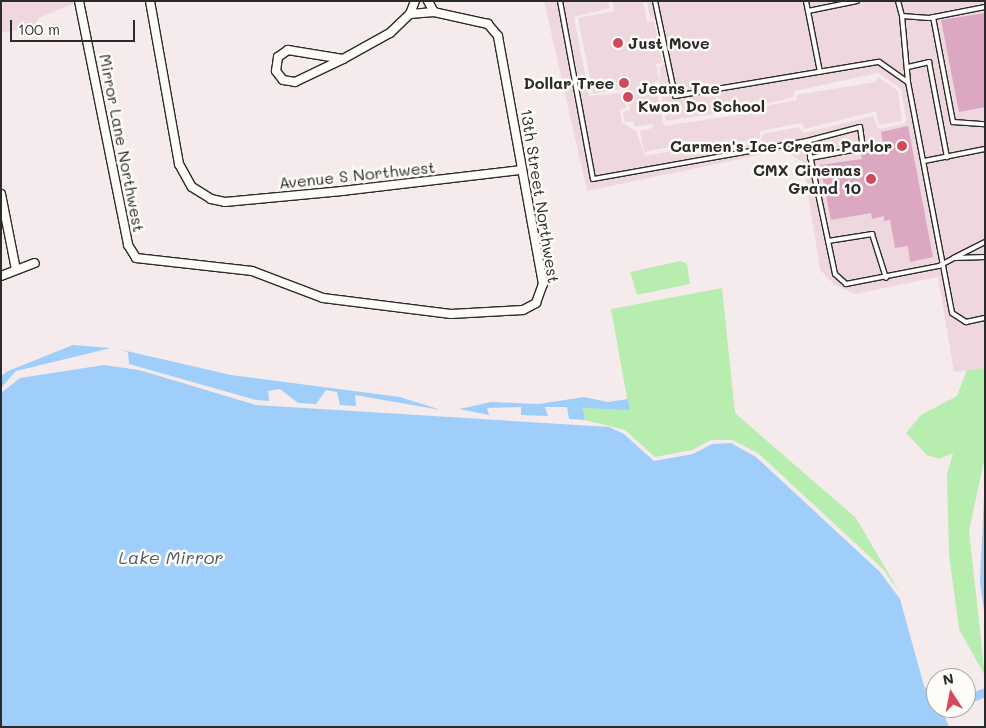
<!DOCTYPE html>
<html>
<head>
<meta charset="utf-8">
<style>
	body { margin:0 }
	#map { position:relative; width:986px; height:728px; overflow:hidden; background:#f6ebec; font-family:Mali,sans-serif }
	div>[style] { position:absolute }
	.built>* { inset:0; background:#eed7df }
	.green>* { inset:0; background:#b7edaf }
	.water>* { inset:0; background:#9fcefb }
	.canal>* { height:9px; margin:-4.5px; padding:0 4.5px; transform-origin:4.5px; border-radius:4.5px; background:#9fcefb }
	.building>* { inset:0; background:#dba7c1 }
	.roads { filter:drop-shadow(1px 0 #2b2b2b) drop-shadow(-1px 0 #2b2b2b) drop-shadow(0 1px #2b2b2b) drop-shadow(0 -1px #2b2b2b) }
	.service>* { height:4px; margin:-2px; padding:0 2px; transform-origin:2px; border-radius:2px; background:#fdfcf7 }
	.minor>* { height:8px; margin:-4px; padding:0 4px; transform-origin:4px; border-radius:4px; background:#fdfcf7 }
	.dots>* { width:14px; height:14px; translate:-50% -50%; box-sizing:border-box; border:2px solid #fdfcf7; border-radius:50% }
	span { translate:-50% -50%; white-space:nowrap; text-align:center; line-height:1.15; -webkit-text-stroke:5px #fdfcf7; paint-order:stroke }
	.poi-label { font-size:16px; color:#2b2b2b; font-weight:700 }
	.left { translate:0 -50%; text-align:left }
	.right { translate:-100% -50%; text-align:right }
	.street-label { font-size:16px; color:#2b2b2b }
	.water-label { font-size:18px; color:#4e5c69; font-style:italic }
	.frame { position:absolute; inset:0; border:2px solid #2b2b2b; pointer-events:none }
	.north { position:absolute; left:926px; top:668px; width:50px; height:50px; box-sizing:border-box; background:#fdfcf7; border:1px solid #a9a8a5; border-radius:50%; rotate:349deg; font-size:14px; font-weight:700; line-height:20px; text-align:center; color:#2b2b2b }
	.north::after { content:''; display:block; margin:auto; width:18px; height:22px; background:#d1495b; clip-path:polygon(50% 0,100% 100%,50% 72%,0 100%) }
	.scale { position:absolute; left:10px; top:20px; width:125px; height:22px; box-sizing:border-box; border:2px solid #2b2b2b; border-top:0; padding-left:6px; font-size:15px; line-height:18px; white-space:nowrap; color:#2b2b2b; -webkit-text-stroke:4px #fdfcf7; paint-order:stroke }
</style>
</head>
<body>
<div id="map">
	<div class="built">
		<div style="clip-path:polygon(1px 1px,75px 1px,75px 3px,39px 18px,32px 28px,1px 33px)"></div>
		<div style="clip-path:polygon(544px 1px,608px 1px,610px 8px,574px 17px,589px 96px,623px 93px,626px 107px,620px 110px,622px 123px,636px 131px,645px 156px,692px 147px,697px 154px,761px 142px,763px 134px,799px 127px,804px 133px,873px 116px,878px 129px,904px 124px,906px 120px,901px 89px,878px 73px,795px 91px,793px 97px,747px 109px,666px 121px,659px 85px,660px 67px,666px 62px,658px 20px,650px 17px,647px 1px,985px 1px,985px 368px,954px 372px,938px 277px,855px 294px,835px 285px,820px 270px,803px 162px,783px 150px,587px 191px)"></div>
		<div style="clip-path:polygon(612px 1px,643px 1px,647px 22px,654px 21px,662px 63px,656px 64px,659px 81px,655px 82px,664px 126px,751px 113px,751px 109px,797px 100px,796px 95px,875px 82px,878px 77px,898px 91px,902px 121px,879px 125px,876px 111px,804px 129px,802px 123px,760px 131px,760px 138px,697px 150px,695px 142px,644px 152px,640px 131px,653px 128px,652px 124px,635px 127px,633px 121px,625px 122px,623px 112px,630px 110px,626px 88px,593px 94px,578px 18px,614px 11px)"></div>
	</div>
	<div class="green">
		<div style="clip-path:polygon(681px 261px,687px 264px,690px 284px,637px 295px,630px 272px)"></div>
		<div style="clip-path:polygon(722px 288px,735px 413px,856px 518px,900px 593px,883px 569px,758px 453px,732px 440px,711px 440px,692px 450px,655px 457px,625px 430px,585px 420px,583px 408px,629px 409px,611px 309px)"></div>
		<div style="clip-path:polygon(985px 368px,985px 456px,969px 531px,985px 676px,959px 629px,949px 554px,947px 475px,953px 453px,939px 459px,927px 455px,906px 433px,921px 415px,957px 396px,967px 370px)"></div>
	</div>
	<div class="water">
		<div style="clip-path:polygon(73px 345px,111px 348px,16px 371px,1px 388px,1px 376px,8px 371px)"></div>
		<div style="clip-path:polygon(118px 349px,231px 375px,400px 397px,441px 410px,355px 395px,356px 406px,340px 405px,337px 392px,326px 390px,316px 404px,298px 403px,280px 389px,268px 391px,269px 401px,256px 400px,129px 364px,128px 352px)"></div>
		<div style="clip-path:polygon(104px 365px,139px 370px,256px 405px,609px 427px,624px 434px,654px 461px,693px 454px,712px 444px,731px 443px,756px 457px,880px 572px,900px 599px,924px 686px,936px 698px,936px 708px,941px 708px,949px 727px,1px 727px,1px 393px,20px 378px)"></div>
		<div style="clip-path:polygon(584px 397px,608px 402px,628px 399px,630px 410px,583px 408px,585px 420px,569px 419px,567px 407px,545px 407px,548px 416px,521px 415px,521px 407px,487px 408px,489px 415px,459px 409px,491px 402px,539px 404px)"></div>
		<div style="clip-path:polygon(985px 474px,985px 618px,980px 582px)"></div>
	</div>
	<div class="canal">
		<div style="left:966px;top:699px;width:20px;rotate:-20deg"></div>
	</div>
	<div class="building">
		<div style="clip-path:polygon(985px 13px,985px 107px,959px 112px,941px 20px)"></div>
		<div style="clip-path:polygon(908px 126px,933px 257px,910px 262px,908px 246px,895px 248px,890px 220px,884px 221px,884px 216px,872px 219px,871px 213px,831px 220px,820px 165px,862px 159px,861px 154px,872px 152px,871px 146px,883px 144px,881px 132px)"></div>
	</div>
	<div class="roads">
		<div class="service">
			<div style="left:560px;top:1px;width:181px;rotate:79.5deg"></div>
			<div style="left:593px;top:179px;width:217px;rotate:-10.1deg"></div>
			<div style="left:807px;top:141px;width:136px;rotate:78.1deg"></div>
			<div style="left:835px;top:274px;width:15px;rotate:42deg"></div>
			<div style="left:846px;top:284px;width:95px;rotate:-11deg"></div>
			<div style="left:939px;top:266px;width:17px;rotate:-28deg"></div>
			<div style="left:655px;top:1px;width:97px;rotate:78.1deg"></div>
			<div style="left:675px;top:96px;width:207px;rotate:-9.5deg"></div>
			<div style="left:879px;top:62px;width:35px;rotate:35deg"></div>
			<div style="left:908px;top:82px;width:235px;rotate:79.2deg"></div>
			<div style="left:952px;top:313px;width:17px;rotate:33deg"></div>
			<div style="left:966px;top:322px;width:19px;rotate:-12deg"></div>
			<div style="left:806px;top:1px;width:10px;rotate:79deg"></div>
			<div style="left:808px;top:11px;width:50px;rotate:-11.5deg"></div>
			<div style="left:898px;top:1px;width:16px;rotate:75deg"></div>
			<div style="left:902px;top:16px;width:27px;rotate:4deg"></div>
			<div style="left:929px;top:18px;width:57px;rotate:-11.1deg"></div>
			<div style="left:808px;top:11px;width:62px;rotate:78.9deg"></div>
			<div style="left:902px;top:16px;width:66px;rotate:84.8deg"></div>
			<div style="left:933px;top:17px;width:107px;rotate:79.2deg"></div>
			<div style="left:953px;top:122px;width:32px;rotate:4deg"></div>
			<div style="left:908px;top:67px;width:22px;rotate:-13deg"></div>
			<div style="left:929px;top:62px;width:97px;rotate:79.3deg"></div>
			<div style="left:807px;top:141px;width:55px;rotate:-14.8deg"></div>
			<div style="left:860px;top:127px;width:21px;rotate:82deg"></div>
			<div style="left:863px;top:148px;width:54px;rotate:169.3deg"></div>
			<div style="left:924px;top:161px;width:62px;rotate:-11.1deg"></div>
			<div style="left:828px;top:241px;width:45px;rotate:-9deg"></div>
			<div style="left:872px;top:234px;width:46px;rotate:72.3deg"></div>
			<div style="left:985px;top:242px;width:35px;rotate:153deg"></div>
			<div style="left:954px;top:258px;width:31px;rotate:-2deg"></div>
		</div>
		<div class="minor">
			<div style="left:79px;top:1px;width:249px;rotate:78.6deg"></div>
			<div style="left:128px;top:245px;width:15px;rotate:58deg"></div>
			<div style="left:136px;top:258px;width:117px;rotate:6.4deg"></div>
			<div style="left:252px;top:271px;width:76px;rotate:20.8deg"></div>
			<div style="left:323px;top:298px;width:129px;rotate:7.1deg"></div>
			<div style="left:451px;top:314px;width:72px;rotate:-3.2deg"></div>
			<div style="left:523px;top:310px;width:15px;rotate:-28deg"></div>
			<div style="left:536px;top:303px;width:20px;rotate:-70deg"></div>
			<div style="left:543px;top:284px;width:252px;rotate:-100.3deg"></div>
			<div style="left:498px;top:36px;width:16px;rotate:-130deg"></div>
			<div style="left:488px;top:24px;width:55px;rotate:-167.5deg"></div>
			<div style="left:434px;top:12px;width:13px;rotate:-119deg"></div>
			<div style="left:150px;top:1px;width:166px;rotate:79.9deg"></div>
			<div style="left:179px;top:164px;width:26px;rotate:61deg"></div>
			<div style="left:192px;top:187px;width:22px;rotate:32deg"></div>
			<div style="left:211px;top:199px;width:14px;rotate:12deg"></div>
			<div style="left:225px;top:202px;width:118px;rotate:-5.4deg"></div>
			<div style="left:342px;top:191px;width:181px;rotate:-6.7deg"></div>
			<div style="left:410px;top:14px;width:14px;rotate:-69deg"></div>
			<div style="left:343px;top:59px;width:56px;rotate:-170.7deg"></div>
			<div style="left:288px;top:50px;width:12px;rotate:145deg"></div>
			<div style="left:278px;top:57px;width:14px;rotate:98deg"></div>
			<div style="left:276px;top:71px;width:11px;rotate:52deg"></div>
			<div style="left:283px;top:80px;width:12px;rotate:9deg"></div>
			<div style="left:295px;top:82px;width:53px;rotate:-25.6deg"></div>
			<div style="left:343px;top:59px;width:54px;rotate:-29deg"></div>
			<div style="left:390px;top:33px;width:28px;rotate:-44deg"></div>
			<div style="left:410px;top:14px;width:24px;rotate:-5deg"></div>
			<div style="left:1px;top:194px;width:77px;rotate:78.8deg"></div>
			<div style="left:1px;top:276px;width:36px;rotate:-21deg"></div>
		</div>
	</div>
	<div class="dots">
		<div style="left:618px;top:43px;background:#d1495b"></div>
		<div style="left:624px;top:83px;background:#d1495b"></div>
		<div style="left:628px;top:97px;background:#d1495b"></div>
		<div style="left:902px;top:146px;background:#d1495b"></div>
		<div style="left:871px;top:179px;background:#d1495b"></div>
	</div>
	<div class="poi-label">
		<span class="left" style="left:628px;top:43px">Just Move</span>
		<span class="right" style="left:614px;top:83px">Dollar Tree</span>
		<span class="left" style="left:638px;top:97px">Jeans Tae<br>Kwon Do School</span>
		<span class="right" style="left:892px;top:146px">Carmen's Ice Cream Parlor</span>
		<span class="right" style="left:861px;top:179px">CMX Cinemas<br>Grand 10</span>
	</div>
	<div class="street-label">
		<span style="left:122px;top:143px;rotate:79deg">Mirror Lane Northwest</span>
		<span style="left:357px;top:175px;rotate:-6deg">Avenue S Northwest</span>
		<span style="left:540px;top:196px;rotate:81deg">13th Street Northwest</span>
	</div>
	<div class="water-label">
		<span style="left:171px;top:557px">Lake Mirror</span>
	</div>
	<div class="frame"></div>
	<div class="north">N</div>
	<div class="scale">100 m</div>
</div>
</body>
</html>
